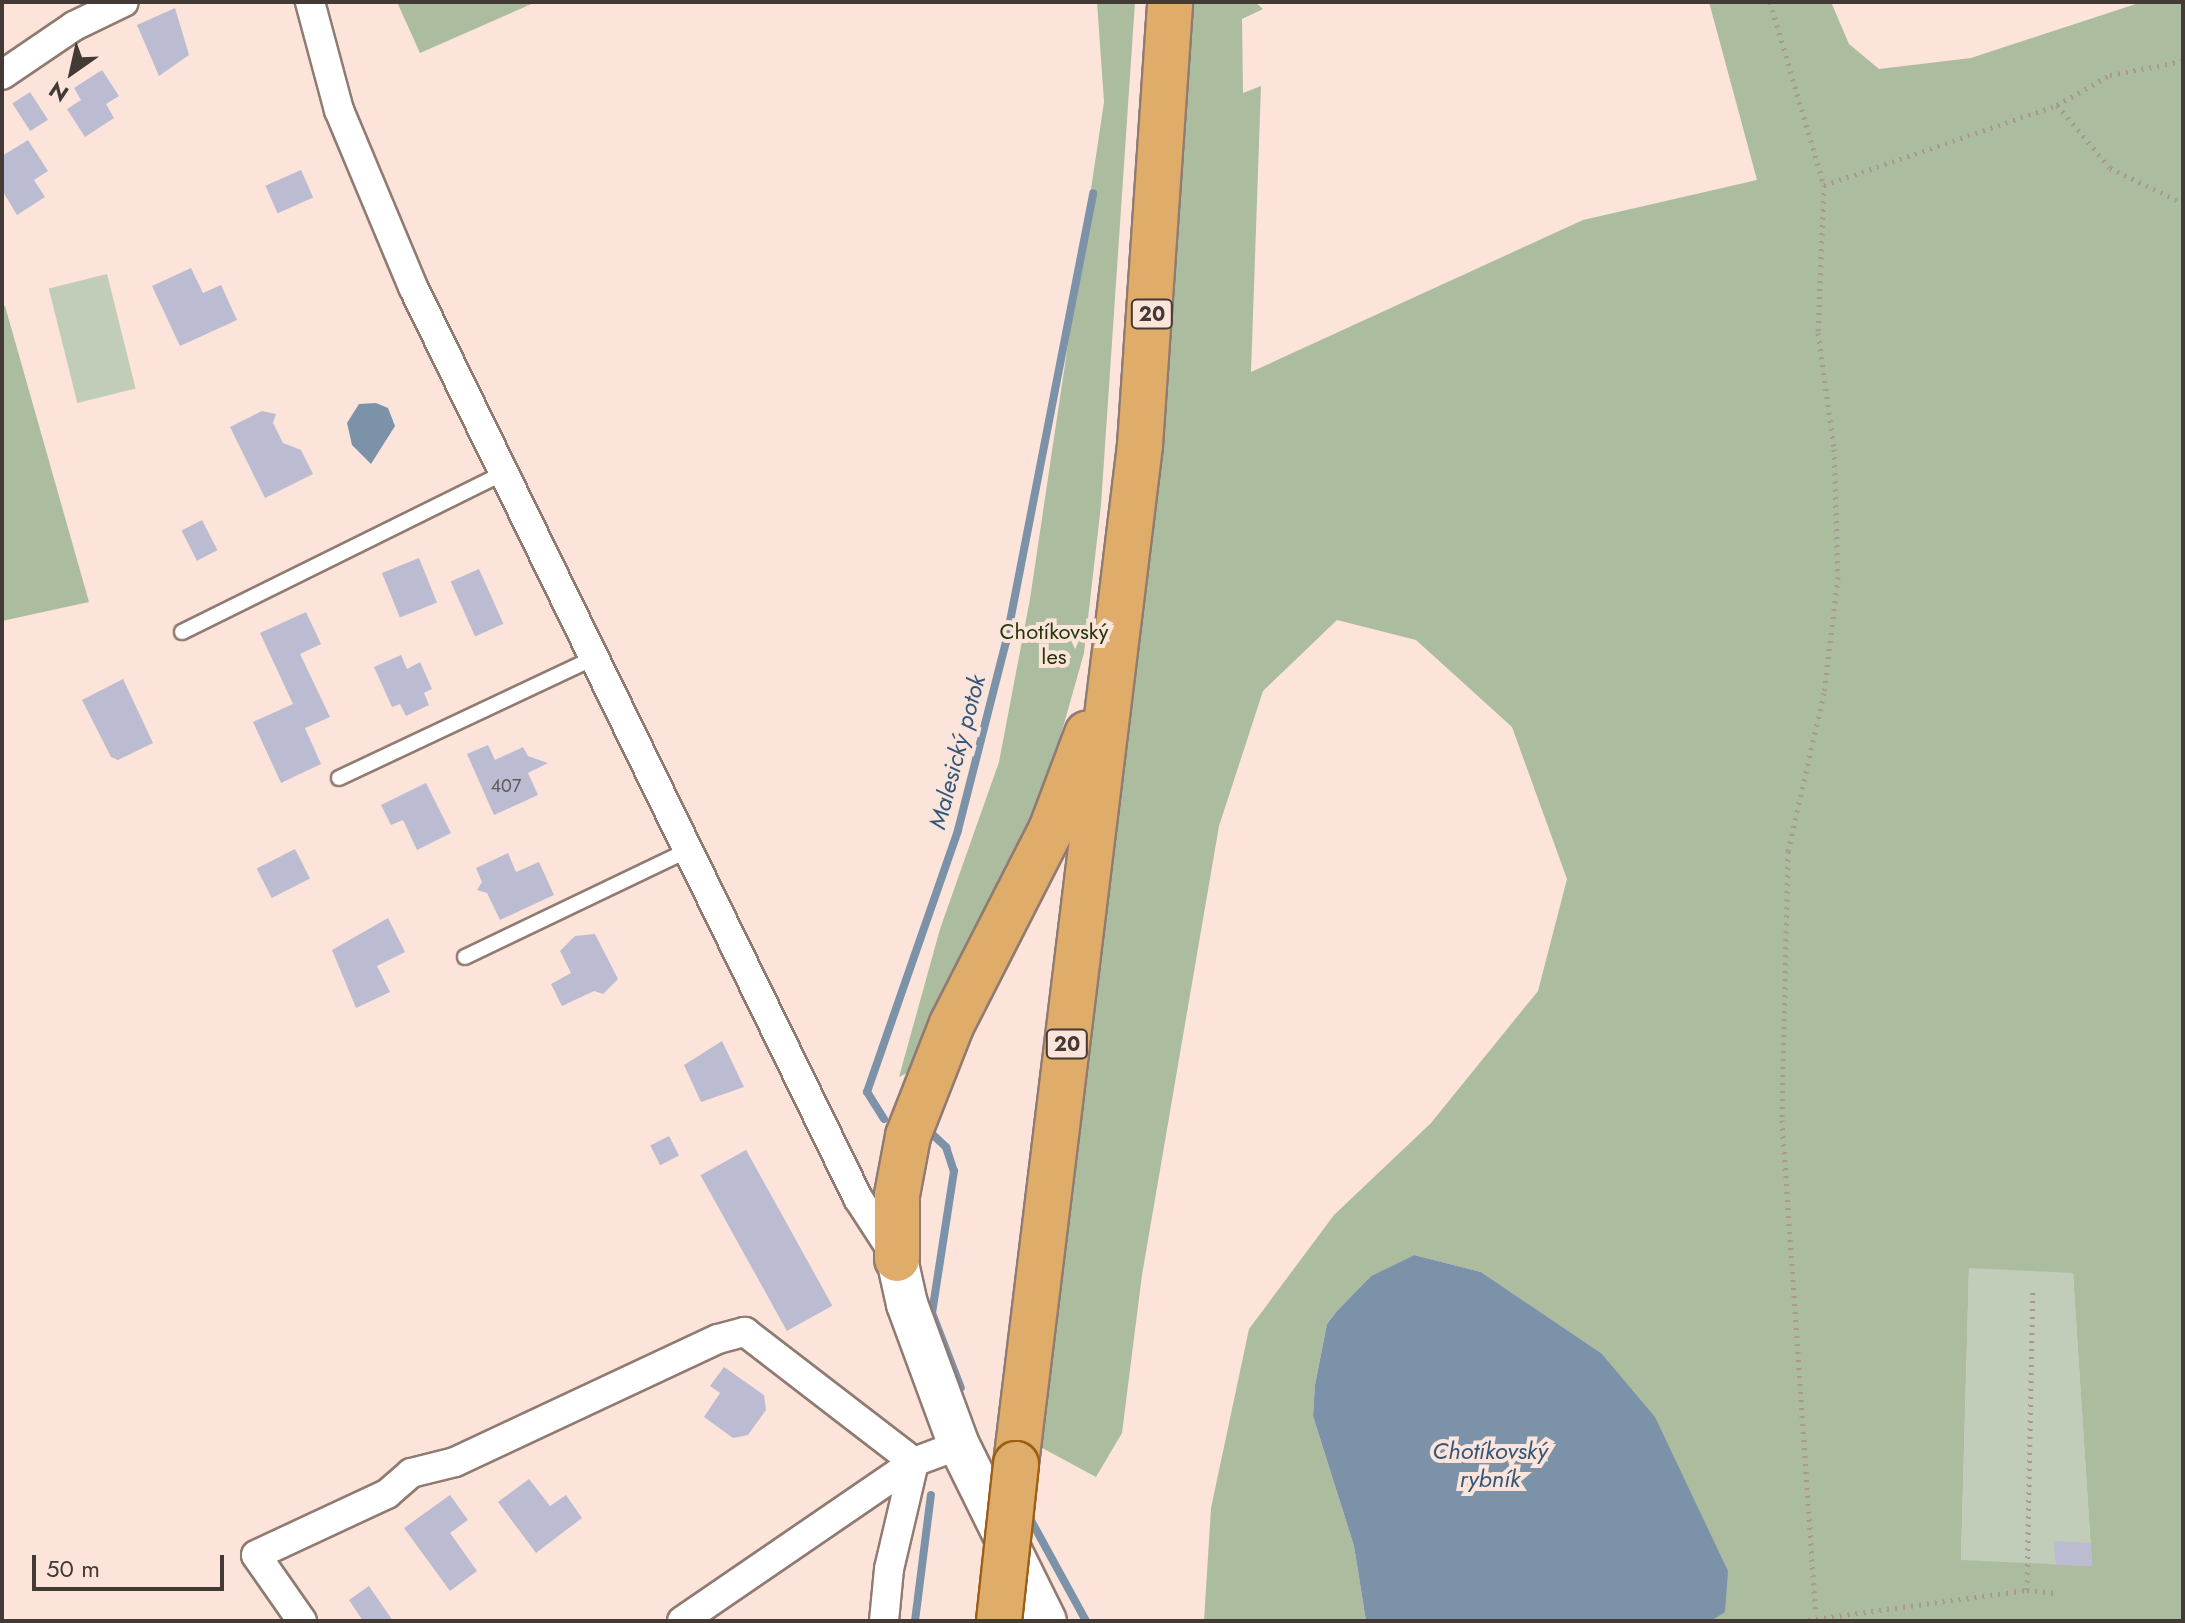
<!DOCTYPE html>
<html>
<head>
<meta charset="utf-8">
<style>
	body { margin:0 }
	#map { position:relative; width:2185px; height:1623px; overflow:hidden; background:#fce4da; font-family:Jost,sans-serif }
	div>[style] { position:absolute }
	.green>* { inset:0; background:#c1ccb9; transform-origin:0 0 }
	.forest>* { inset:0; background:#acbc9f }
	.water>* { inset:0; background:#7b92a9 }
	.stream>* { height:8px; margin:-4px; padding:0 4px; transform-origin:4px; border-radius:4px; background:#7b92a9 }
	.building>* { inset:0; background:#bbbcd2; transform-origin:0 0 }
	.path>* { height:5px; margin-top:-2.5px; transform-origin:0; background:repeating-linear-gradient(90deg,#a99890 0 2px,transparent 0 8px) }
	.roads { filter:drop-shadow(2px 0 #907b72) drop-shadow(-2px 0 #907b72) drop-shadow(0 2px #907b72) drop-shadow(0 -2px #907b72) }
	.lane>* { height:14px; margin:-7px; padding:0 7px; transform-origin:7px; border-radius:7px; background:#fff }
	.street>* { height:28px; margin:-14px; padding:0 14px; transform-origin:14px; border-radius:14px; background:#fff }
	.secondary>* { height:40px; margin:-20px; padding:0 20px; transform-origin:20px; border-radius:20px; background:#fff }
	.primary>* { height:44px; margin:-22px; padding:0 22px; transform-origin:22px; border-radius:22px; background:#dfac69 }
	.bridges { filter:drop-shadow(2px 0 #9b5f16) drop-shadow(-2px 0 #9b5f16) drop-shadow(0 2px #9b5f16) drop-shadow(0 -2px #9b5f16) }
	.primary-bridge>* { height:44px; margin:-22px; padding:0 22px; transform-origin:22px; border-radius:22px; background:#dfac69 }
	span { translate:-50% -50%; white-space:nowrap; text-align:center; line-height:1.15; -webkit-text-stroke:8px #fce4da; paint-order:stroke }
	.number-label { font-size:18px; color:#615a5c }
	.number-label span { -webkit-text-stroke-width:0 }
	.shield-label span { padding:2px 6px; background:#fce4da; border:2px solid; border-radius:6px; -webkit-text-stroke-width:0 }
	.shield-label { font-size:20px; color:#433935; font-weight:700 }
	.park-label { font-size:22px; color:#213709 }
	.water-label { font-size:24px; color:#31577b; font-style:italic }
	.frame { position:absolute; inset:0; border:4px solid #433935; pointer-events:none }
	.north { position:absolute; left:32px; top:32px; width:80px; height:80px; -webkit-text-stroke:6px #fce4da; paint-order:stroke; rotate:214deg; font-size:22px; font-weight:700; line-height:32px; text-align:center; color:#433935 }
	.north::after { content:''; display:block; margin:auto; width:28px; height:36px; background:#433935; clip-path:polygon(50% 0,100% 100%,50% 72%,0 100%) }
	.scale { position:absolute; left:32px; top:1555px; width:192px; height:36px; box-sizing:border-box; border:4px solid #433935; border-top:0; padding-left:10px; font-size:24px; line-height:28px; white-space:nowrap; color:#433935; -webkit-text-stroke:6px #fce4da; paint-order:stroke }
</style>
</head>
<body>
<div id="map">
	<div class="green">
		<div style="left:107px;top:274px;width:118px;height:60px;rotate:76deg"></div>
		<div style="clip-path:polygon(1969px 1267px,2073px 1272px,2092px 1566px,1961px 1561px)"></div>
	</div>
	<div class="forest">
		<div style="clip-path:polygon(397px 2px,536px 2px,420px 53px)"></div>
		<div style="clip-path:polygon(1097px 2px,1135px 2px,1101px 505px,1084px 653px,1051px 770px,921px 1066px,899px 1077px,940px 929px,999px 762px,1030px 599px,1104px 102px)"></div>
		<div style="clip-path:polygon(evenodd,1185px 2px,1255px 2px,1263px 9px,1242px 19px,1243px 93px,1261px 86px,1251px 372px,1583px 220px,1757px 180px,1709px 2px,1831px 2px,1849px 44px,1879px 69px,1971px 58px,2142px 2px,2183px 2px,2183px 1621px,1711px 1621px,1724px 1612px,1601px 1353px,1481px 1272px,1414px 1255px,1371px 1276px,1337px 1311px,1327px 1324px,1315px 1385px,1313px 1416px,1354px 1546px,1366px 1621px,1204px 1621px,1211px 1508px,1249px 1329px,1334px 1215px,1431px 1123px,1538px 991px,1567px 879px,1512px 727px,1416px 640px,1337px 620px,1263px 691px,1219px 826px,1142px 1275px,1122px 1433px,1096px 1477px,1033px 1443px,1185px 2px,1969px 1268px,2073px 1273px,2092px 1566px,1961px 1560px,1969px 1268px)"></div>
		<div style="clip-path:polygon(5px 306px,89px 602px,2px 621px,2px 308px)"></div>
	</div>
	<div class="water">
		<div style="clip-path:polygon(376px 403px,388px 408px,395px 426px,371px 464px,352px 445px,347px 423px,359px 404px)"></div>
		<div style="clip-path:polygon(1414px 1255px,1481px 1272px,1601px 1353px,1655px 1417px,1728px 1571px,1725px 1612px,1711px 1621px,1366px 1621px,1354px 1546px,1313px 1416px,1315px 1385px,1327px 1324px,1337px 1311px,1371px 1276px)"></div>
	</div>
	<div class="stream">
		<div style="left:884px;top:1119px;width:32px;rotate:-122deg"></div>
		<div style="left:867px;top:1092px;width:277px;rotate:-70.8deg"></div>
		<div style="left:958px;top:830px;width:194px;rotate:-75.7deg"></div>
		<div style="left:1006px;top:642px;width:457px;rotate:-79deg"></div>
		<div style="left:931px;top:1133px;width:21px;rotate:43deg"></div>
		<div style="left:946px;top:1147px;width:25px;rotate:72deg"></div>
		<div style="left:954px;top:1171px;width:144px;rotate:98.8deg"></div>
		<div style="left:932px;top:1313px;width:80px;rotate:68.9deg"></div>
		<div style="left:1028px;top:1515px;width:121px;rotate:61.3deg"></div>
		<div style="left:915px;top:1621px;width:127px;rotate:-82.8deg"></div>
	</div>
	<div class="building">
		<div style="clip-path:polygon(175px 8px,189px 55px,159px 76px,137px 25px)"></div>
		<div style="clip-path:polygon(102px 70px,119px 96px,106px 104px,114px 118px,85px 137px,67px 109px,81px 100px,74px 88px)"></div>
		<div style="left:30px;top:92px;width:33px;height:21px;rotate:57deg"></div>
		<div style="clip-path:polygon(28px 140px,48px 171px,34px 180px,45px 197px,17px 215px,2px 190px,2px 156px)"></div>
		<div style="left:301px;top:170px;width:30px;height:39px;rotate:66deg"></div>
		<div style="clip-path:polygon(191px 268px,203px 293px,221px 285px,237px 320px,180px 346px,152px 286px)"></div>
		<div style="clip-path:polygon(262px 411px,276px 414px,273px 423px,283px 443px,301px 450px,313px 474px,265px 498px,230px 427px)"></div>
		<div style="left:202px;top:520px;width:34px;height:23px;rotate:63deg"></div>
		<div style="left:419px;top:558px;width:48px;height:40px;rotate:68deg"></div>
		<div style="left:479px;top:569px;width:60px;height:31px;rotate:66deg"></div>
		<div style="clip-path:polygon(306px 612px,321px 644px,300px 654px,330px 717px,305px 728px,321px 764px,281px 783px,253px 722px,293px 704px,260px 633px)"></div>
		<div style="clip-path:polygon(401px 655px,407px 669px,420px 662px,432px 689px,424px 693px,429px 705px,406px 716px,400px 704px,392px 707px,374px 667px)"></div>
		<div style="clip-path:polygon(123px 679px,153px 743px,118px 760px,111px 757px,82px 700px)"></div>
		<div style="clip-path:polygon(488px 745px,495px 760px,523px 747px,528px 756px,548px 763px,528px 773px,538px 795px,494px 815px,467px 754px)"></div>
		<div style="clip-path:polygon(426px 783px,451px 833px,417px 850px,403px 820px,391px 825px,381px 805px)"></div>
		<div style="left:295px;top:849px;width:33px;height:43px;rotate:63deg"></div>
		<div style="clip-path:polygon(508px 853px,516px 872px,539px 862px,554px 895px,500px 920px,487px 893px,477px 890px,482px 882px,476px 868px)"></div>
		<div style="clip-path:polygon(388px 918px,405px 952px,377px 966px,390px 992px,356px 1008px,332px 950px)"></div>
		<div style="clip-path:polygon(595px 934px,618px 979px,603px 994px,594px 991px,562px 1006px,551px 984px,571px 973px,560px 951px,575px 936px)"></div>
		<div style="clip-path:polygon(722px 1041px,744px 1087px,701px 1102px,684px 1065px)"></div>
		<div style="left:669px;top:1136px;width:22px;height:21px;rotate:63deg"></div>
		<div style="left:746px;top:1150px;width:178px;height:52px;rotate:61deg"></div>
		<div style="clip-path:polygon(724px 1367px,764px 1395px,766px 1410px,748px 1435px,733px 1438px,704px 1417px,720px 1393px,710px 1386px)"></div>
		<div style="clip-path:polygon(529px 1479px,550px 1506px,566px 1495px,582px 1518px,536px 1553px,498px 1502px)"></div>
		<div style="clip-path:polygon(450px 1495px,468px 1520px,450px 1533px,477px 1571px,450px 1591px,404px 1528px)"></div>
		<div style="clip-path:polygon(2054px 1541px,2091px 1543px,2092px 1566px,2056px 1565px)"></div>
		<div style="clip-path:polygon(369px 1586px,393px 1621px,363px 1621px,349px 1600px)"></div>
	</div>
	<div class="path">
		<div style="left:1770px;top:2px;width:191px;rotate:73.6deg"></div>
		<div style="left:1824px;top:185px;width:148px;rotate:92.3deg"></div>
		<div style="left:1818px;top:333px;width:117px;rotate:82.1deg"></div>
		<div style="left:1834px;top:449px;width:128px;rotate:88.2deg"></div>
		<div style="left:1838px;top:577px;width:117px;rotate:96.9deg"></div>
		<div style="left:1824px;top:693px;width:162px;rotate:102.8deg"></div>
		<div style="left:1788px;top:851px;width:269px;rotate:91.3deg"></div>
		<div style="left:1782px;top:1120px;width:496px;rotate:86.1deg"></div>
		<div style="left:2057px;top:105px;width:82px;rotate:49.9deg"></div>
		<div style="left:2110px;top:168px;width:81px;rotate:25.6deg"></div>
		<div style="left:1824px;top:185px;width:246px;rotate:-18.9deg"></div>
		<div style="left:2057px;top:105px;width:61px;rotate:-29.5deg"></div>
		<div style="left:2110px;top:75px;width:74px;rotate:-10.9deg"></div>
		<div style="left:2027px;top:1590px;width:301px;rotate:-88.9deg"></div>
		<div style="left:1800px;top:1621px;width:229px;rotate:-7.8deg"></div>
		<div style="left:2027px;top:1590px;width:31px;rotate:6deg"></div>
	</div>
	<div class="roads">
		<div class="lane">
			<div style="left:182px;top:632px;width:359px;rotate:-26.3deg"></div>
			<div style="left:339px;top:778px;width:282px;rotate:-25.2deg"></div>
			<div style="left:465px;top:957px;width:247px;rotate:-25.6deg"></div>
		</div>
		<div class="street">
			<div style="left:310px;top:2px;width:112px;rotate:75deg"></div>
			<div style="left:339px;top:110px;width:192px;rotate:67.3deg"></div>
			<div style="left:413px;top:287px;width:1014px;rotate:63.97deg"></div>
			<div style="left:858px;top:1198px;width:68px;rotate:57deg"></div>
			<div style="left:2px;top:75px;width:87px;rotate:-34.2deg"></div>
			<div style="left:74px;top:26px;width:55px;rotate:-25.6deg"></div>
			<div style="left:302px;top:1621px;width:80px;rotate:-124.9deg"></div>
			<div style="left:256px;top:1555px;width:145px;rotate:-25deg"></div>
			<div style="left:387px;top:1494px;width:32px;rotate:-41deg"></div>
			<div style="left:411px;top:1473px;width:45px;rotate:-14deg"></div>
			<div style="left:455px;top:1462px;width:290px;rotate:-25.1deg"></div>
			<div style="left:718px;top:1339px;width:28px;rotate:-15deg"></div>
			<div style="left:745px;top:1332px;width:213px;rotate:37.6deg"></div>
			<div style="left:682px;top:1621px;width:281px;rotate:-34.4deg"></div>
			<div style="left:914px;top:1462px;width:48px;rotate:-20.7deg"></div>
			<div style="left:884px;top:1621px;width:52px;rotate:-84.5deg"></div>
			<div style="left:889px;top:1569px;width:110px;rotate:-76.8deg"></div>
		</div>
		<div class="secondary">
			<div style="left:897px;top:1259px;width:46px;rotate:77.5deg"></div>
			<div style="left:907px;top:1304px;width:150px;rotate:69.8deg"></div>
			<div style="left:959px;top:1445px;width:196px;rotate:63.7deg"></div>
		</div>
		<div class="primary">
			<div style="left:897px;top:1259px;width:64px;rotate:-90deg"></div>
			<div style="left:897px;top:1195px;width:60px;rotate:-79.4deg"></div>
			<div style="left:908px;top:1136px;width:120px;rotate:-68.6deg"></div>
			<div style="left:952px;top:1024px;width:218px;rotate:-63deg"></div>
			<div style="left:1051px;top:830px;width:103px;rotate:-69.4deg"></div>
			<div style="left:1016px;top:1464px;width:1027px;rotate:-83.06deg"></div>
			<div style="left:1140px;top:445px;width:444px;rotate:-86.1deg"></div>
		</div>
	</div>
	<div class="bridges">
		<div class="primary-bridge">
			<div style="left:999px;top:1621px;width:158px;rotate:-83.8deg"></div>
		</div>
	</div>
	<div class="number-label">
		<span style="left:506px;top:786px">407</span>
	</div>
	<div class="shield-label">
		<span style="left:1152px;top:314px">20</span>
		<span style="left:1067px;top:1044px">20</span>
	</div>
	<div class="park-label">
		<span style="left:1054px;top:644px">Chotíkovský<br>les</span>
	</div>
	<div class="water-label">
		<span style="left:957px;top:752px;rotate:-75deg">Malesický potok</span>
		<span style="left:1490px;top:1465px">Chotíkovský<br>rybník</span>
	</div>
	<div class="frame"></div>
	<div class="north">N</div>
	<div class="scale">50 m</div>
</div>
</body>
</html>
